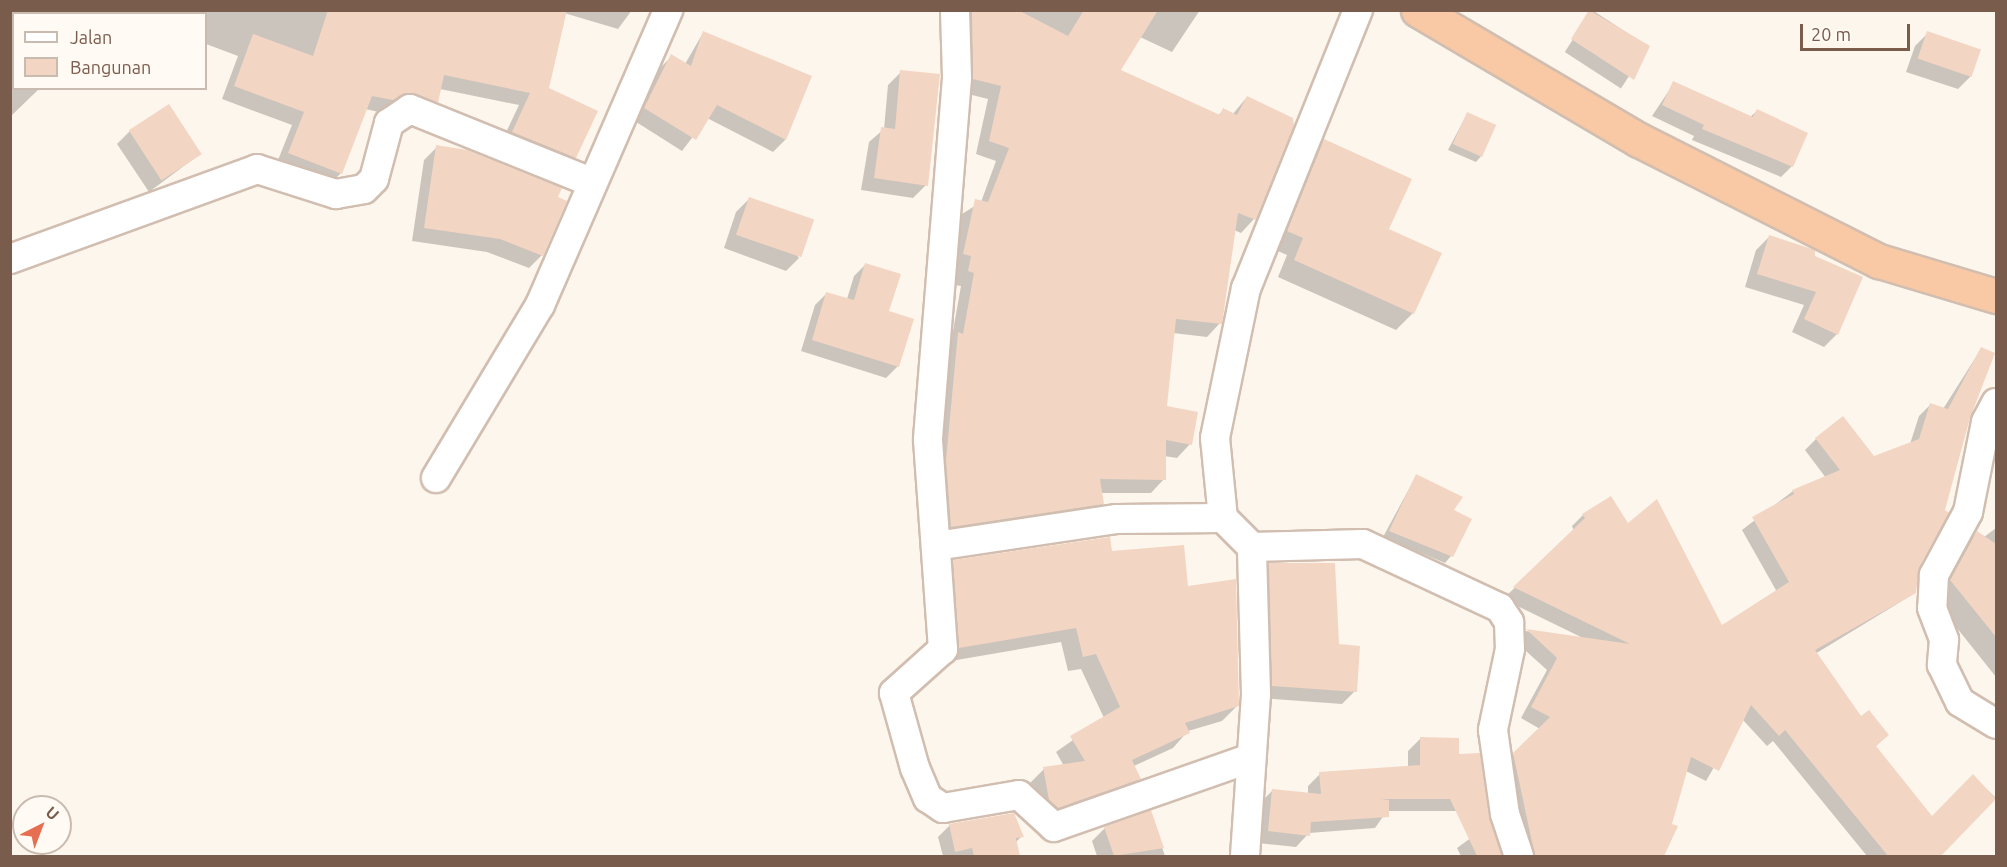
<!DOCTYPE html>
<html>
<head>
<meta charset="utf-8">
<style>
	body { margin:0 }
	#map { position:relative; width:2007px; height:867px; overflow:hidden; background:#fdf6ec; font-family:Ubuntu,sans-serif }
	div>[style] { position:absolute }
	.shadow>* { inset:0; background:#0003; transform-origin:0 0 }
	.building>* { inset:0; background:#f3d5c3; transform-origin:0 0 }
	.roads { filter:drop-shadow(2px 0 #d1beb0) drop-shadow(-2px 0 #d1beb0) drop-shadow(0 2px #d1beb0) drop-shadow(0 -2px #d1beb0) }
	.minor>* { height:28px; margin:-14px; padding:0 14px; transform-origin:14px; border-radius:14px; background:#fff }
	.trunk>* { height:33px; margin:-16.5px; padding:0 16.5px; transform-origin:16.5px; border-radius:16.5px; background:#f9c8a4 }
	span { translate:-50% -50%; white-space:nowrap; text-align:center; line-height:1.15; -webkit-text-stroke:5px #fffaf3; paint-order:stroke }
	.frame { position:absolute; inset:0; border:12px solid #7a5c4d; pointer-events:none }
	.legend { position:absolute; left:12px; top:12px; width:195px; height:78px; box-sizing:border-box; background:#fffaf3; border:2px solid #cabbb1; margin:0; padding:8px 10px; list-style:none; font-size:18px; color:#7a5c4d }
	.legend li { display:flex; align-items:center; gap:12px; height:30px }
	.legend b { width:30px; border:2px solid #cabbb1 }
	.north { position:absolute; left:12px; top:795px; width:60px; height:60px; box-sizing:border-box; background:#fffaf3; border:2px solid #cabbb1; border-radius:50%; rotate:42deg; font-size:16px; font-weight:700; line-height:24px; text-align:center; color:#7a5c4d }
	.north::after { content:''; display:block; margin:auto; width:21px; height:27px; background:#e76f51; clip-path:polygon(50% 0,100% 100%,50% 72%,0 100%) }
	.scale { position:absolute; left:1800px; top:24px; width:110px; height:27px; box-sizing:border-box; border:3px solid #7a5c4d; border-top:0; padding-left:8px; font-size:18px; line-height:21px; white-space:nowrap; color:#7a5c4d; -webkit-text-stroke:4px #fffaf3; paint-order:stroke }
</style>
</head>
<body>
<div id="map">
	<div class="shadow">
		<div style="clip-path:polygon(15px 10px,632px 10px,618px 29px,564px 13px,547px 89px,575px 157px,562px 170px,500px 145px,519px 105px,440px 89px,437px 102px,424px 115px,395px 105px,379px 112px,365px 109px,341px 173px,328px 186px,276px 165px,292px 125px,222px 99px,238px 56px,206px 44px,206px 14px,14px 14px,14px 88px,40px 88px,10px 117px,10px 16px)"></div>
		<div style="clip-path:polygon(953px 10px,1200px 10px,1172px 52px,1140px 37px,1119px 70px,1218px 116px,1223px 110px,1232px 115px,1247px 97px,1254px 219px,1241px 233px,1234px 230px,1220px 323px,1207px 337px,1173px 333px,1166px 407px,1190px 444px,1177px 458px,1164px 456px,1164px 479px,1151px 493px,1101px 493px,1103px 504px,1089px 517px,938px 540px,945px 348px,951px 342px,961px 286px,955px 285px,958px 270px,950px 268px,962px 214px,981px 202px,996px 161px,976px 154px,988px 99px,960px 92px)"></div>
		<div style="left:1592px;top:10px;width:67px;height:50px;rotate:33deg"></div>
		<div style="clip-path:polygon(703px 33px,810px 76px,785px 140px,773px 152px,707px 118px,682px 151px,633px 120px,660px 68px,672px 56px,685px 64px)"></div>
		<div style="clip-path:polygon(1928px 33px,1971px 76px,1958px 89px,1906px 72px,1915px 46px)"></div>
		<div style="clip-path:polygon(901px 72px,926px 185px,913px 198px,861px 190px,869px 142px,884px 129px,888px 85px)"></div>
		<div style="clip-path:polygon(1674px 83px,1750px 117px,1757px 111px,1792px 166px,1781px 177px,1692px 140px,1694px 136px,1652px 116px)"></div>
		<div style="clip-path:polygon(1467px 114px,1482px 155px,1476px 162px,1448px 150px)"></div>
		<div style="clip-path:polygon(130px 131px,200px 154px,149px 192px,117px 144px)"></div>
		<div style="clip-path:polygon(1324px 140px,1388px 230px,1413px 313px,1396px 330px,1278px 277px,1287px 255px,1271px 248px,1307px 157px)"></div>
		<div style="clip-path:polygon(437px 147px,542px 255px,529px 268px,487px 252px,412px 241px,424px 160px)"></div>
		<div style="clip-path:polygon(749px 199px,799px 258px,786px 271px,724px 248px,736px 212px)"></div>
		<div style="clip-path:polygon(1769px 237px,1813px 257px,1837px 334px,1824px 347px,1792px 332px,1804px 305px,1745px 287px,1756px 250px)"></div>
		<div style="clip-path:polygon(866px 264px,887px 312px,898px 366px,886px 378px,801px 351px,815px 305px,827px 293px,847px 299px,854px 276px)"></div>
		<div style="clip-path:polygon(1981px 349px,1968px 418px,1918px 567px,1915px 593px,1815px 654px,1861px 718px,1887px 735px,1875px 747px,1932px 818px,1973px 776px,1996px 798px,1939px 856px,1867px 856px,1773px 741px,1767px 746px,1742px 719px,1706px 781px,1686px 771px,1670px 825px,1676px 827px,1662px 856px,1520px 856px,1502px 766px,1540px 729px,1521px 718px,1547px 670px,1516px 642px,1526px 631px,1585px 639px,1503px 599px,1574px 531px,1572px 526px,1583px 515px,1627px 525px,1722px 627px,1777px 592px,1742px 530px,1793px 491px,1826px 478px,1805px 450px,1816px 439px,1873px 458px,1910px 444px,1919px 416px,1930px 405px,1943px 409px)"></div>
		<div style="clip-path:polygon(1416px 476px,1451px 510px,1451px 556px,1445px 563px,1383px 537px)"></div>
		<div style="clip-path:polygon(1996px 528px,1996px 677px,1933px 598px,1959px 550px,1977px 533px,1984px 537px)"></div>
		<div style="clip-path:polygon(1111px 553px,1187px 587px,1237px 706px,1222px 721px,1188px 731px,1173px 748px,1134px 766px,1139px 779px,1124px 794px,1042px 822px,1035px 816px,1029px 784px,1044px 769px,1064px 766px,1056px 752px,1104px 718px,1081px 669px,1068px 671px,1061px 642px,945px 662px,939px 577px,954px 562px)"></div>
		<div style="clip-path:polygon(1270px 565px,1337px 646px,1355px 691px,1342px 704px,1260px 698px,1257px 578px)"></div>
		<div style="clip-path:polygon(1420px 739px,1457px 755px,1473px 811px,1387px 811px,1375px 828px,1309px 833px,1296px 847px,1257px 843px,1260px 803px,1272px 791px,1308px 794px,1308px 786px,1320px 774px,1408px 767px,1408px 751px)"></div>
		<div style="clip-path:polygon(1150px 812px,1165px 856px,1097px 856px,1092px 841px,1105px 828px)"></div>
		<div style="clip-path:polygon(1490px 824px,1502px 856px,1461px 856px,1457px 848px)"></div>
		<div style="clip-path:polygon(950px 825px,1022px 836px,1015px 843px,1018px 856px,943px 856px,938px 837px)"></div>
	</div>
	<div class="building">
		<div style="clip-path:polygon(328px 10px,567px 10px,549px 88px,598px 111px,576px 158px,512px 132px,530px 93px,444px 75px,438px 103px,409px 93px,393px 100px,372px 96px,342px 174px,288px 153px,304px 112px,234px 86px,253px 34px,313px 56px)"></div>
		<div style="clip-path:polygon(972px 10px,1018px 10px,1068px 36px,1084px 10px,1158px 10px,1121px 70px,1220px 115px,1223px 108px,1237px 115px,1247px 96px,1293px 118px,1294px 125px,1256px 220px,1238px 213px,1222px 324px,1176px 319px,1167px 406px,1198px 412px,1192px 445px,1166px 440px,1166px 480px,1100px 479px,1104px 504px,951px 527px,946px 460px,958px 332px,963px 334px,974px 273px,968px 271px,971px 256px,963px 254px,975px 199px,988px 202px,1009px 148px,989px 141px,1001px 86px,973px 79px)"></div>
		<div style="clip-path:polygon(1589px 10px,1650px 46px,1634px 80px,1571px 39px)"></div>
		<div style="clip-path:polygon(703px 31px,812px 76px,786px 140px,717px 105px,696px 140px,644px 108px,671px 54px,691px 66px)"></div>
		<div style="left:1927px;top:31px;width:57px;height:29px;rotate:19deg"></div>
		<div style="clip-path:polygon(900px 70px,940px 74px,928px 186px,874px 178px,881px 127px,895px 129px)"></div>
		<div style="clip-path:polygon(1673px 81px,1753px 117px,1757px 109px,1808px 133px,1793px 167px,1702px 129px,1704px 125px,1662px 105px)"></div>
		<div style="left:169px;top:104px;width:60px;height:48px;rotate:57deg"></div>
		<div style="left:1467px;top:112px;width:32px;height:35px;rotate:24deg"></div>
		<div style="clip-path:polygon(1324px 139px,1412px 179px,1389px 229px,1442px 253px,1414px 314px,1294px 260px,1303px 238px,1287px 231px)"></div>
		<div style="clip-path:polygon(436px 145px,467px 150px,562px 188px,558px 197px,567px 201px,543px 256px,500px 239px,424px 228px)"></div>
		<div style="left:749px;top:197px;width:69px;height:40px;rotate:19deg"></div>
		<div style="clip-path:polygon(1769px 235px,1815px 250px,1815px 256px,1863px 277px,1838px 335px,1804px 319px,1816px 292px,1757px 274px)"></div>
		<div style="clip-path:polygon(865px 263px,901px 274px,889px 311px,914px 319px,899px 367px,812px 340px,826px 292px,854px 300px)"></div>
		<div style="clip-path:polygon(1981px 347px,1995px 353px,1970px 418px,1945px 510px,1949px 513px,1919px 567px,1916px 593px,1815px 650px,1861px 716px,1869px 710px,1889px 735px,1876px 746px,1932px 816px,1973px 774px,1996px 799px,1941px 856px,1888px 856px,1785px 730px,1779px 736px,1751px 705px,1719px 771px,1691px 757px,1672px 824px,1678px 826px,1664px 856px,1535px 856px,1513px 753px,1550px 717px,1531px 707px,1557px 658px,1526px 629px,1630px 644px,1513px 587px,1585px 518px,1582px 514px,1611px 496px,1628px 523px,1657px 499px,1722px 625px,1789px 582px,1752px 517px,1794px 494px,1792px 490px,1840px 470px,1815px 438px,1843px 416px,1874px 456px,1919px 439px,1930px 403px,1948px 409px)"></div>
		<div style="clip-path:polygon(1416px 474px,1463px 497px,1454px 510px,1472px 519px,1453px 557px,1389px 531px)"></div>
		<div style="clip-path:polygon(1977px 531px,1996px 544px,1996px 637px,1950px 580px)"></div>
		<div style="clip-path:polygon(1110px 537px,1112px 551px,1184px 545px,1188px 586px,1236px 579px,1239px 706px,1185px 723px,1190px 733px,1132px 760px,1141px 779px,1058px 808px,1049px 800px,1043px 767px,1085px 761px,1070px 736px,1120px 707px,1096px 654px,1083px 657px,1076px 628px,959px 648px,953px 560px)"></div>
		<div style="clip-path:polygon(1269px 563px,1335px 563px,1339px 644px,1360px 646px,1357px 692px,1272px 686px)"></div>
		<div style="clip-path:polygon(1420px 737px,1459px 738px,1459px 754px,1480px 753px,1489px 816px,1502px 856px,1477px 856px,1450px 799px,1381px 799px,1389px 800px,1389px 817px,1311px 822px,1310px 836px,1268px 831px,1272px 789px,1321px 794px,1319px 772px,1420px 765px)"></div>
		<div style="clip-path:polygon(1151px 810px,1164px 848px,1114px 856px,1104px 827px)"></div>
		<div style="clip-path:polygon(1014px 813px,1024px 837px,1016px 838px,1020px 856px,974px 856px,972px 848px,955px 852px,949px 824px)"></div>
	</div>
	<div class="roads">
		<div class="minor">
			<div style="left:955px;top:10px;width:68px;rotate:88.3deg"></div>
			<div style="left:957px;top:78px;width:363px;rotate:94.6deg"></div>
			<div style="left:928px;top:440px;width:210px;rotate:85.9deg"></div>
			<div style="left:943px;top:649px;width:66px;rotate:138.1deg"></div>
			<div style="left:894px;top:693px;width:78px;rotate:74.4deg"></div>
			<div style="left:915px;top:768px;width:33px;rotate:67deg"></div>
			<div style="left:928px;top:798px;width:18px;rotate:34deg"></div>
			<div style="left:943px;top:808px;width:77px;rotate:-9.7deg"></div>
			<div style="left:1019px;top:795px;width:47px;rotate:42.4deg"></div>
			<div style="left:1054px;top:827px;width:209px;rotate:-19.3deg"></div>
			<div style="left:1358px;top:10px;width:300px;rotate:111.9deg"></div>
			<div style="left:1246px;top:288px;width:153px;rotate:101.7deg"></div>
			<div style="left:1215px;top:438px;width:80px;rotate:84.3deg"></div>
			<div style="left:1223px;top:518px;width:41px;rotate:45deg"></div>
			<div style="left:1252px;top:547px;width:111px;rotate:-1.5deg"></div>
			<div style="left:1363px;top:544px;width:151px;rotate:25deg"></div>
			<div style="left:1500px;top:608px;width:17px;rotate:57deg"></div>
			<div style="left:1509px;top:622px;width:27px;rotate:88deg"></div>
			<div style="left:1510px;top:649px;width:83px;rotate:101.9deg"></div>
			<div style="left:1493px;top:730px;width:85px;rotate:81.9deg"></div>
			<div style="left:1505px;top:814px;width:44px;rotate:71.6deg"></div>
			<div style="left:10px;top:259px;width:263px;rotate:-20deg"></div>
			<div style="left:257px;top:169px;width:83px;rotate:17.6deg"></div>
			<div style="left:336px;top:194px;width:28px;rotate:-10deg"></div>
			<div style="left:364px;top:189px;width:14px;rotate:-45deg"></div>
			<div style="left:374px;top:179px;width:58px;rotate:-75deg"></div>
			<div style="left:389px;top:123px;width:25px;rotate:-34deg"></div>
			<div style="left:410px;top:109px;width:197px;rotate:22deg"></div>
			<div style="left:1996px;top:403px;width:21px;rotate:118deg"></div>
			<div style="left:1986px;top:422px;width:92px;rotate:101.3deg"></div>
			<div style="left:1968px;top:512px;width:72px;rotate:118.4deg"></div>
			<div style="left:1934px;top:575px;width:33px;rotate:93deg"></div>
			<div style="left:1932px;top:608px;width:34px;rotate:69deg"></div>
			<div style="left:1944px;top:640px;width:25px;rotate:95deg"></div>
			<div style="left:1942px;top:665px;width:41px;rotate:64.1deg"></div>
			<div style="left:1960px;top:702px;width:42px;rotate:31.4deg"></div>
			<div style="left:436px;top:478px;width:202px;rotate:-59deg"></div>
			<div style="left:540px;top:305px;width:322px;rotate:-66.5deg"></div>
			<div style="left:936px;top:546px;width:183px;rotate:-8.5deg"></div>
			<div style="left:1117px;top:519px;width:106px;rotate:-0.5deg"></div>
			<div style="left:1245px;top:856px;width:162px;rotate:-86.1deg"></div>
			<div style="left:1256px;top:694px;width:147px;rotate:-91.6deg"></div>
		</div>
		<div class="trunk">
			<div style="left:1418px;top:10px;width:256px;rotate:30.5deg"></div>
			<div style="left:1639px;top:140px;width:269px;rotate:26.8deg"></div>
			<div style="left:1879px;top:261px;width:122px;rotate:16.7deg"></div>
		</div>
	</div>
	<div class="frame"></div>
	<ul class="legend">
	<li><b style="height:8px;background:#fff"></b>Jalan</li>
	<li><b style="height:16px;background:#f3d5c3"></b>Bangunan</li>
	</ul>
	<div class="north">U</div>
	<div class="scale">20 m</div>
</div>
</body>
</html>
